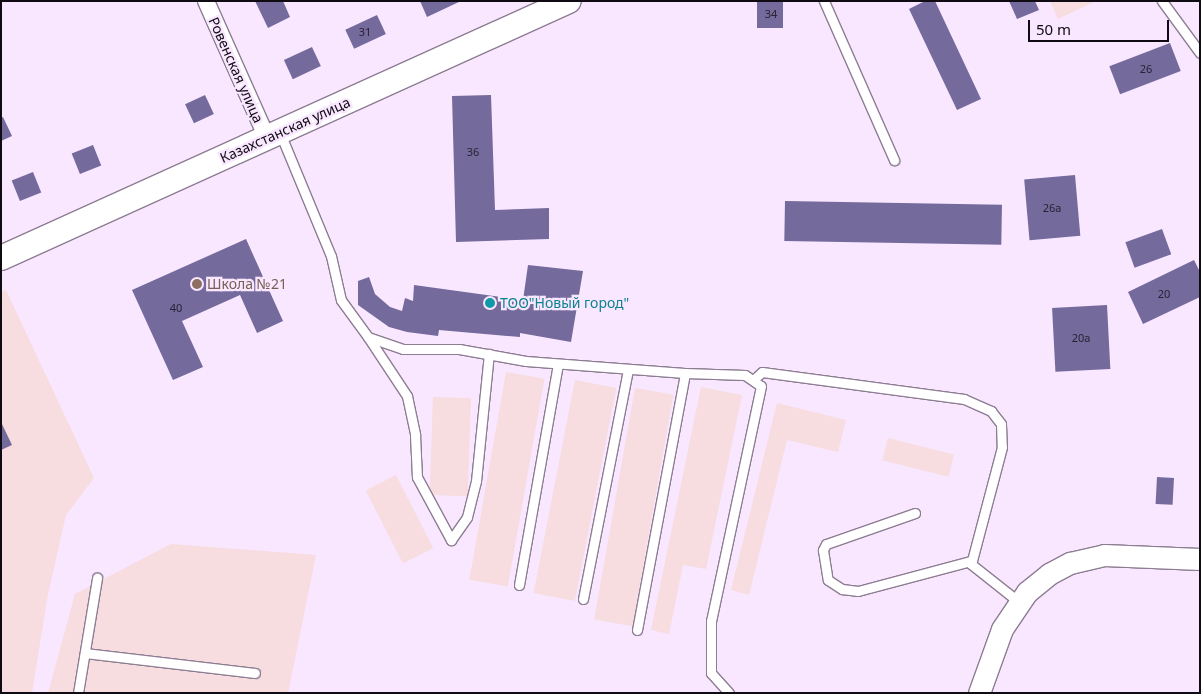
<!DOCTYPE html>
<html>
<head>
<meta charset="utf-8">
<style>
	body { margin:0 }
	#map { position:relative; width:1201px; height:694px; overflow:hidden; background:#f9e7ff; font-family:"Noto Sans",sans-serif }
	div>[style] { position:absolute }
	.industrial>* { inset:0; background:#f7dce0; transform-origin:0 0 }
	.building>* { inset:0; background:#746a9c; transform-origin:0 0 }
	.roads { filter:drop-shadow(1px 0 #8d7d92) drop-shadow(-1px 0 #8d7d92) drop-shadow(0 1px #8d7d92) drop-shadow(0 -1px #8d7d92) }
	.service>* { height:9px; margin:-4.5px; padding:0 4.5px; transform-origin:4.5px; border-radius:4.5px; background:#fff }
	.minor>* { height:16px; margin:-8px; padding:0 8px; transform-origin:8px; border-radius:8px; background:#fff }
	.tertiary>* { height:21px; margin:-10.5px; padding:0 10.5px; transform-origin:10.5px; border-radius:10.5px; background:#fff }
	.secondary>* { height:24px; margin:-12px; padding:0 12px; transform-origin:12px; border-radius:12px; background:#fff }
	.dots>* { width:14px; height:14px; translate:-50% -50%; box-sizing:border-box; border:2px solid #f9e7ff; border-radius:50% }
	span { translate:-50% -50%; white-space:nowrap; text-align:center; line-height:1.15; -webkit-text-stroke:4.5px #f9e7ff; paint-order:stroke }
	.number-label { font-size:11px; color:#292234 }
	.number-label span { -webkit-text-stroke-width:0 }
	.street-label { font-size:14px; color:#100a12 }
	.education-label { font-size:14px; color:#785e54 }
	.left { translate:0 -50%; text-align:left }
	.culture-label { font-size:14px; color:#0d838f }
	.frame { position:absolute; inset:0; border:2px solid #100a12; pointer-events:none }
	.scale { position:absolute; left:1028px; top:20px; width:141px; height:22px; box-sizing:border-box; border:2px solid #100a12; border-top:0; padding-left:6px; font-size:15px; line-height:18px; white-space:nowrap; color:#100a12; -webkit-text-stroke:4px #f9e7ff; paint-order:stroke }
</style>
</head>
<body>
<div id="map">
	<div class="industrial">
		<div style="clip-path:polygon(1050px 1px,1096px 1px,1058px 19px)"></div>
		<div style="clip-path:polygon(6px 290px,94px 478px,66px 515px,48px 594px,32px 693px,1px 693px,1px 292px)"></div>
		<div style="left:506px;top:372px;width:39px;height:211px;rotate:10deg"></div>
		<div style="left:575px;top:380px;width:42px;height:217px;rotate:11deg"></div>
		<div style="clip-path:polygon(701px 387px,742px 395px,706px 569px,683px 565px,669px 634px,651px 630px)"></div>
		<div style="left:635px;top:388px;width:39px;height:235px;rotate:10deg"></div>
		<div style="left:433px;top:397px;width:38px;height:98px;rotate:2deg"></div>
		<div style="clip-path:polygon(777px 403px,846px 420px,838px 452px,787px 440px,749px 595px,731px 590px)"></div>
		<div style="left:888px;top:438px;width:68px;height:23px;rotate:14deg"></div>
		<div style="left:396px;top:475px;width:82px;height:34px;rotate:63deg"></div>
		<div style="clip-path:polygon(171px 544px,316px 555px,288px 693px,48px 693px,75px 594px)"></div>
	</div>
	<div class="building">
		<div style="clip-path:polygon(255px 1px,283px 1px,290px 17px,268px 28px)"></div>
		<div style="clip-path:polygon(420px 1px,461px 1px,427px 17px)"></div>
		<div style="left:757px;top:1px;width:26px;height:27px"></div>
		<div style="clip-path:polygon(925px 1px,935px 1px,981px 99px,957px 110px,909px 9px)"></div>
		<div style="clip-path:polygon(1009px 1px,1035px 1px,1039px 10px,1017px 19px)"></div>
		<div style="left:377px;top:15px;width:21px;height:35px;rotate:65deg"></div>
		<div style="left:1170px;top:43px;width:30px;height:65px;rotate:69deg"></div>
		<div style="left:312px;top:47px;width:21px;height:31px;rotate:65deg"></div>
		<div style="left:205px;top:95px;width:21px;height:22px;rotate:65deg"></div>
		<div style="clip-path:polygon(491px 95px,495px 210px,549px 208px,549px 239px,456px 242px,452px 96px)"></div>
		<div style="clip-path:polygon(3px 117px,12px 136px,1px 141px,1px 118px)"></div>
		<div style="left:93px;top:145px;width:22px;height:23px;rotate:68deg"></div>
		<div style="left:33px;top:172px;width:22px;height:23px;rotate:68deg"></div>
		<div style="left:1075px;top:175px;width:61px;height:51px;rotate:85deg"></div>
		<div style="left:785px;top:201px;width:217px;height:40px;rotate:1deg"></div>
		<div style="left:1162px;top:229px;width:27px;height:39px;rotate:70deg"></div>
		<div style="clip-path:polygon(246px 239px,283px 321px,257px 333px,240px 295px,182px 321px,203px 367px,173px 380px,132px 290px)"></div>
		<div style="clip-path:polygon(1194px 260px,1200px 272px,1200px 297px,1143px 324px,1128px 292px)"></div>
		<div style="clip-path:polygon(528px 265px,583px 271px,571px 342px,520px 333px,520px 337px,439px 330px,438px 336px,407px 332px,389px 327px,358px 305px,358px 281px,369px 277px,375px 294px,390px 307px,402px 311px,405px 298px,413px 301px,414px 285px,523px 300px)"></div>
		<div style="left:1107px;top:305px;width:64px;height:55px;rotate:87deg"></div>
		<div style="clip-path:polygon(1px 422px,12px 445px,1px 450px)"></div>
		<div style="left:1157px;top:477px;width:17px;height:27px;rotate:3deg"></div>
	</div>
	<div class="roads">
		<div class="service">
			<div style="left:824px;top:1px;width:174px;rotate:66.2deg"></div>
			<div style="left:1162px;top:1px;width:64px;rotate:53.8deg"></div>
			<div style="left:280px;top:133px;width:133px;rotate:67.5deg"></div>
			<div style="left:331px;top:256px;width:45px;rotate:77.2deg"></div>
			<div style="left:341px;top:300px;width:46px;rotate:53.9deg"></div>
			<div style="left:368px;top:337px;width:37px;rotate:19deg"></div>
			<div style="left:403px;top:349px;width:56px"></div>
			<div style="left:459px;top:349px;width:68px;rotate:10.2deg"></div>
			<div style="left:526px;top:361px;width:159px;rotate:4.3deg"></div>
			<div style="left:368px;top:337px;width:71px;rotate:56.5deg"></div>
			<div style="left:407px;top:396px;width:40px;rotate:78deg"></div>
			<div style="left:415px;top:435px;width:42px;rotate:87.3deg"></div>
			<div style="left:417px;top:477px;width:72px;rotate:61.6deg"></div>
			<div style="left:451px;top:540px;width:28px;rotate:-55deg"></div>
			<div style="left:467px;top:517px;width:37px;rotate:-76deg"></div>
			<div style="left:476px;top:481px;width:128px;rotate:-84.2deg"></div>
			<div style="left:753px;top:380px;width:12px;rotate:-42deg"></div>
			<div style="left:762px;top:372px;width:204px;rotate:7.6deg"></div>
			<div style="left:964px;top:399px;width:30px;rotate:24deg"></div>
			<div style="left:991px;top:411px;width:16px;rotate:52deg"></div>
			<div style="left:1001px;top:424px;width:23px;rotate:88deg"></div>
			<div style="left:1002px;top:447px;width:121px;rotate:104.8deg"></div>
			<div style="left:971px;top:564px;width:61px;rotate:38.4deg"></div>
			<div style="left:915px;top:513px;width:94px;rotate:160.8deg"></div>
			<div style="left:826px;top:544px;width:7px;rotate:117deg"></div>
			<div style="left:823px;top:550px;width:30px;rotate:81deg"></div>
			<div style="left:828px;top:580px;width:17px;rotate:33deg"></div>
			<div style="left:842px;top:589px;width:16px;rotate:7deg"></div>
			<div style="left:858px;top:591px;width:117px;rotate:-14.9deg"></div>
			<div style="left:519px;top:585px;width:224px;rotate:-80deg"></div>
			<div style="left:583px;top:599px;width:234px;rotate:-78.9deg"></div>
			<div style="left:637px;top:630px;width:261px;rotate:-79.4deg"></div>
			<div style="left:685px;top:373px;width:60px;rotate:1.9deg"></div>
			<div style="left:745px;top:375px;width:19px;rotate:35deg"></div>
			<div style="left:761px;top:386px;width:240px;rotate:102deg"></div>
			<div style="left:711px;top:621px;width:52px;rotate:90deg"></div>
			<div style="left:711px;top:673px;width:27px;rotate:48deg"></div>
			<div style="left:85px;top:653px;width:171px;rotate:6.7deg"></div>
			<div style="left:78px;top:693px;width:117px;rotate:-80.6deg"></div>
		</div>
		<div class="minor">
			<div style="left:206px;top:1px;width:150px;rotate:66deg"></div>
		</div>
		<div class="tertiary">
			<div style="left:979px;top:693px;width:68px;rotate:-70.2deg"></div>
			<div style="left:1002px;top:629px;width:45px;rotate:-56deg"></div>
			<div style="left:1027px;top:592px;width:28px;rotate:-39deg"></div>
			<div style="left:1049px;top:574px;width:24px;rotate:-28deg"></div>
			<div style="left:1070px;top:563px;width:35px;rotate:-13deg"></div>
			<div style="left:1104px;top:555px;width:96px;rotate:2.4deg"></div>
		</div>
		<div class="secondary">
			<div style="left:1px;top:258px;width:623px;rotate:-24.35deg"></div>
		</div>
	</div>
	<div class="dots">
		<div style="left:197px;top:284px;background:#8d6e63"></div>
		<div style="left:490px;top:303px;background:#0f9aa8"></div>
	</div>
	<div class="number-label">
		<span style="left:771px;top:14px">34</span>
		<span style="left:365px;top:32px">31</span>
		<span style="left:1146px;top:69px">26</span>
		<span style="left:473px;top:152px">36</span>
		<span style="left:1052px;top:208px">26а</span>
		<span style="left:1164px;top:294px">20</span>
		<span style="left:176px;top:308px">40</span>
		<span style="left:1081px;top:338px">20а</span>
	</div>
	<div class="street-label">
		<span style="left:236px;top:70px;rotate:66deg">Ровенская улица</span>
		<span style="left:285px;top:130px;rotate:-24deg">Казахстанская улица</span>
	</div>
	<div class="education-label">
		<span class="left" style="left:207px;top:284px">Школа №21</span>
	</div>
	<div class="culture-label">
		<span class="left" style="left:500px;top:303px">ТОО"Новый город"</span>
	</div>
	<div class="frame"></div>
	<div class="scale">50 m</div>
</div>
</body>
</html>
